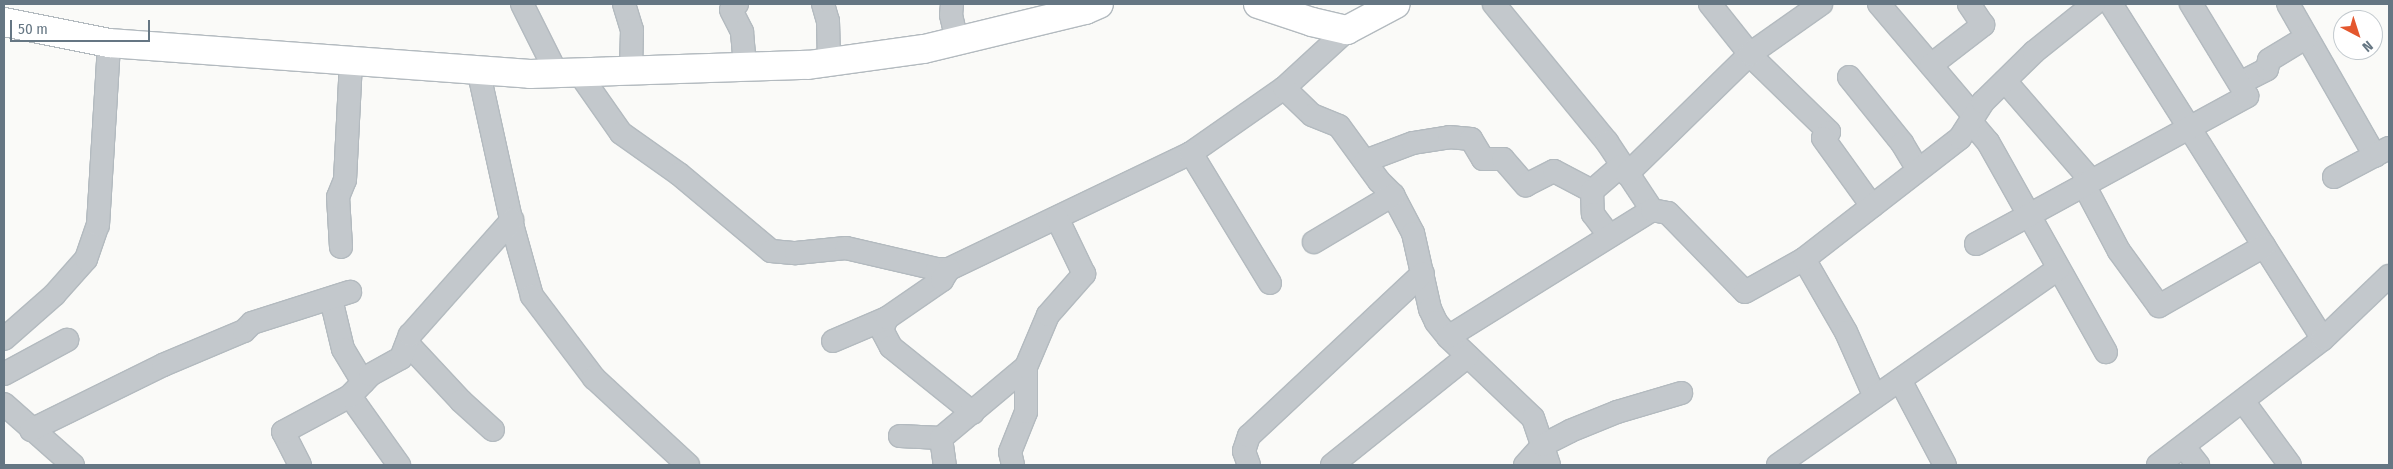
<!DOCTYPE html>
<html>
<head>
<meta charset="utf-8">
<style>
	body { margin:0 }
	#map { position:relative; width:2393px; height:469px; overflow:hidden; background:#fafaf8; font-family:"Fira Sans Condensed",sans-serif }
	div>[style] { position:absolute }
	.roads { filter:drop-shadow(1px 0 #b3babf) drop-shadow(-1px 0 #b3babf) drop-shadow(0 1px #b3babf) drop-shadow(0 -1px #b3babf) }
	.minor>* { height:22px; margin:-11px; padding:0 11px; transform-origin:11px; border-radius:11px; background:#c3c8cc }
	.secondary>* { height:28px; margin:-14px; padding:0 14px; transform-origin:14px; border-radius:14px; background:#fff }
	span { translate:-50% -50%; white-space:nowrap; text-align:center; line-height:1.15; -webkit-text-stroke:5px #fff; paint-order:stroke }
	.frame { position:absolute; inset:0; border:5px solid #657683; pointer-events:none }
	.north { position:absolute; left:2333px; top:10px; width:50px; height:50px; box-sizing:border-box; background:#fff; border:1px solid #c1c8cd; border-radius:50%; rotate:140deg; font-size:14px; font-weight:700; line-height:20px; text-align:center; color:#657683 }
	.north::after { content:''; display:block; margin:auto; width:18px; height:22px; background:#e4572e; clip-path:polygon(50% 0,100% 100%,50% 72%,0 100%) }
	.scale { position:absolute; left:10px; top:20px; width:140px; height:22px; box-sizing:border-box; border:2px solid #657683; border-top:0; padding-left:6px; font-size:15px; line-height:18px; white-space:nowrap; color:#657683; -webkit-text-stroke:4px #fff; paint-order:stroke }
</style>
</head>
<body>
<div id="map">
	<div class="roads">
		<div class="minor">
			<div style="left:522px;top:4px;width:78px;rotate:63.4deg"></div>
			<div style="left:624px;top:4px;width:27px;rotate:73deg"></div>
			<div style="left:632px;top:30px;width:41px;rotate:91.4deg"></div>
			<div style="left:737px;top:4px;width:8px;rotate:135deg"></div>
			<div style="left:731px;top:10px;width:25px;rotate:63deg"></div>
			<div style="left:742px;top:32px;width:35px;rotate:85deg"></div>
			<div style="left:823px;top:4px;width:18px;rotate:74deg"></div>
			<div style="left:828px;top:21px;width:41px;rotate:88.6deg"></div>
			<div style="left:952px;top:4px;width:11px;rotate:95deg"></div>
			<div style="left:951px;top:15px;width:27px;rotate:77deg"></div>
			<div style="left:1494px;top:4px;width:178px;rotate:50.7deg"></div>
			<div style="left:1607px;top:142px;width:82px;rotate:56.5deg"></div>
			<div style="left:1710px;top:4px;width:69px;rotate:51.5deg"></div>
			<div style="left:1753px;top:58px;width:106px;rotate:44.2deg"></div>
			<div style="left:1829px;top:132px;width:8px;rotate:135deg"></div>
			<div style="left:1823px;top:138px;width:84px;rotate:54.2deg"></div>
			<div style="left:1879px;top:4px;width:147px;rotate:49.7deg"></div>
			<div style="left:2111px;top:4px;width:396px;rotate:57.7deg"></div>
			<div style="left:2288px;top:4px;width:175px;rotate:60.2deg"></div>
			<div style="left:1931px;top:65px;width:66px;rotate:-37.6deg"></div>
			<div style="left:1983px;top:25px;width:25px;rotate:-124deg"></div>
			<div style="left:478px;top:69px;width:163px;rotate:77.6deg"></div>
			<div style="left:513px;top:228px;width:71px;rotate:74.4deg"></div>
			<div style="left:532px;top:296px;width:103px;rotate:52.9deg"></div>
			<div style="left:594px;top:378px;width:128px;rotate:42.8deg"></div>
			<div style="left:579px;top:73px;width:73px;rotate:55deg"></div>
			<div style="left:621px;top:133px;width:71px;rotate:35.3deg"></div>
			<div style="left:679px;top:174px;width:120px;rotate:39.9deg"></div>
			<div style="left:771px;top:251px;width:25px;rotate:5deg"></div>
			<div style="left:796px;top:253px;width:50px;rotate:-5.7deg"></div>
			<div style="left:846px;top:248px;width:93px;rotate:13deg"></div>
			<div style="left:937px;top:269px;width:12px"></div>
			<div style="left:949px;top:269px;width:268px;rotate:-25.6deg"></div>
			<div style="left:1191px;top:153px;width:113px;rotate:-35deg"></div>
			<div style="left:1284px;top:88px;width:86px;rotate:-42.6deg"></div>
			<div style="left:1849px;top:77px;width:85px;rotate:51.2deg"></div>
			<div style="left:1902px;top:143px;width:31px;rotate:59deg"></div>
			<div style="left:2005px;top:81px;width:130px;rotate:49.1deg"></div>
			<div style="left:2240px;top:83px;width:30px;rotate:-27deg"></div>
			<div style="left:2267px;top:69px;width:9px;rotate:-77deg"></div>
			<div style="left:2269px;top:60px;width:44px;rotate:-31.2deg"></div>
			<div style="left:1284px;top:88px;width:39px;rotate:44deg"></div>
			<div style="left:1312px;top:115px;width:29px;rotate:22deg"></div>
			<div style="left:1339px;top:126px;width:68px;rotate:54deg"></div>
			<div style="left:1379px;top:181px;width:20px;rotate:45deg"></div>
			<div style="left:1393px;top:195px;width:43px;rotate:62.2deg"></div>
			<div style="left:1413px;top:233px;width:78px;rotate:77.4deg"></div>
			<div style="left:1430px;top:309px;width:14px;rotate:65deg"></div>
			<div style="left:1436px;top:322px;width:19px;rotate:51deg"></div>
			<div style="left:1448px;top:337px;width:117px;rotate:43.6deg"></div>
			<div style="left:1533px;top:418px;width:50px;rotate:71.2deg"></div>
			<div style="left:1971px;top:122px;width:26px;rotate:50deg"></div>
			<div style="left:1988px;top:142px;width:241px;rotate:60.7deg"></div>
			<div style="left:1191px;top:153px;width:152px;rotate:58.7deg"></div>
			<div style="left:1365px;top:161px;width:51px;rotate:-20.6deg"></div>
			<div style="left:1413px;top:143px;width:36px;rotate:-9deg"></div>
			<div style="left:1449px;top:137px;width:22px;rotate:5deg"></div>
			<div style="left:1471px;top:139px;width:23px;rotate:59deg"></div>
			<div style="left:1483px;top:159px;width:20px"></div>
			<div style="left:1503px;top:159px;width:35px;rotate:49deg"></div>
			<div style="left:1526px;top:185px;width:31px;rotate:-27deg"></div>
			<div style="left:1554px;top:171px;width:43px;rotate:27.8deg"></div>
			<div style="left:1592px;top:191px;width:38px;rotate:-41deg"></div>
			<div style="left:1627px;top:174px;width:172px;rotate:-44.3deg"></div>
			<div style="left:1750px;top:54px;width:87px;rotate:-35.2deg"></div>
			<div style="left:2334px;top:177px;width:62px;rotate:-27.8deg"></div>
			<div style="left:2083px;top:183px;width:77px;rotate:62.1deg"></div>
			<div style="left:2119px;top:251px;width:68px;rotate:54deg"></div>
			<div style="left:2159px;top:306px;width:121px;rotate:-29.7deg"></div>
			<div style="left:1592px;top:191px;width:23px;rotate:88deg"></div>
			<div style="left:1593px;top:214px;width:26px;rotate:53deg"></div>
			<div style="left:1314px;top:242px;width:92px;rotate:-30.7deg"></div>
			<div style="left:1976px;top:244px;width:309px;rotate:-28.6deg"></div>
			<div style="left:2247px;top:96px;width:108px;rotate:-121.3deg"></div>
			<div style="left:341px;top:247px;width:50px;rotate:-93.4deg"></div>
			<div style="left:338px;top:197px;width:18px;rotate:-68deg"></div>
			<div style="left:345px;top:180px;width:120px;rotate:-87.1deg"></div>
			<div style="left:1804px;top:259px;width:84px;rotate:60.1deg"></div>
			<div style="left:1846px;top:332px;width:71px;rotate:66deg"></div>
			<div style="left:331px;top:299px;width:51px;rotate:76.5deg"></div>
			<div style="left:343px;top:349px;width:39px;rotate:59deg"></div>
			<div style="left:887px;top:318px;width:13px;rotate:113deg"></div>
			<div style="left:882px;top:330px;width:19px;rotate:62deg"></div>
			<div style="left:891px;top:347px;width:105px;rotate:38.8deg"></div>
			<div style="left:1448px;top:337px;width:240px;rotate:-31.9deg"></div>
			<div style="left:1652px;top:210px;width:16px;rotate:11deg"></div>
			<div style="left:1668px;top:213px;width:110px;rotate:45.7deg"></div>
			<div style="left:1745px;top:292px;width:68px;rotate:-29.2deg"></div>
			<div style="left:1804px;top:259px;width:197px;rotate:-37.8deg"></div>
			<div style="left:1960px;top:138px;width:43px;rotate:-57.4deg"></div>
			<div style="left:1983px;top:102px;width:71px;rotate:-44.4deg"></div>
			<div style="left:2034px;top:52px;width:77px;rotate:-38.7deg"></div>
			<div style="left:4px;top:339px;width:67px;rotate:-41.3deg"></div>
			<div style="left:54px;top:295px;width:48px;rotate:-48.4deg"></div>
			<div style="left:86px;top:259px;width:36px;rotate:-71deg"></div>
			<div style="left:98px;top:225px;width:182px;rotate:-86.5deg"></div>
			<div style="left:833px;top:341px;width:59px;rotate:-23.1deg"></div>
			<div style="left:887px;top:318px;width:67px;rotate:-34.6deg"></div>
			<div style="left:942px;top:280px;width:13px;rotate:-58deg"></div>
			<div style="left:407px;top:343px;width:79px;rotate:47deg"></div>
			<div style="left:461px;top:401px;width:43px;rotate:42.2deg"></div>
			<div style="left:4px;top:374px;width:72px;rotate:-28.4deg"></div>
			<div style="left:1900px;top:380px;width:96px;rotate:62.1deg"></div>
			<div style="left:350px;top:396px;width:85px;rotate:54.6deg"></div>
			<div style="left:2243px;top:401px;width:79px;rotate:53.7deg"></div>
			<div style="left:4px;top:404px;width:92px;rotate:41.5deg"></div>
			<div style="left:31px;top:430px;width:147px;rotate:-26.2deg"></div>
			<div style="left:163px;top:365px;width:88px;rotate:-22.8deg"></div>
			<div style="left:244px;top:331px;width:11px;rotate:-45deg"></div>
			<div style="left:252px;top:323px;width:103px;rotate:-17.6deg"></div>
			<div style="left:900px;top:436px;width:41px;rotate:2.8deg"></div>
			<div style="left:941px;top:438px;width:111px;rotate:-39.9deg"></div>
			<div style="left:941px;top:438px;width:27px;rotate:82deg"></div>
			<div style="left:2184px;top:447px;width:23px;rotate:52deg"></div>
			<div style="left:300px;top:465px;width:37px;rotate:-117deg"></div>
			<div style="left:283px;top:432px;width:76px;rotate:-28.2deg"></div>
			<div style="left:350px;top:396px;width:29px;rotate:-46deg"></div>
			<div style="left:370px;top:375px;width:35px;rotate:-29deg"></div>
			<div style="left:401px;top:358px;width:25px;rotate:-69deg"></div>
			<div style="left:410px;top:335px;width:154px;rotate:-48.4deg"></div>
			<div style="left:1013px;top:465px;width:13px;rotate:-103deg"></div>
			<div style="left:1010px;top:452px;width:43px;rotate:-68.2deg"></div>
			<div style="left:1026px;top:412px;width:45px;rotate:-90deg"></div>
			<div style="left:1026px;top:367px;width:56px;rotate:-67.1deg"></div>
			<div style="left:1048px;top:315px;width:55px;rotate:-48.7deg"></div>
			<div style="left:1084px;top:274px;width:62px;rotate:-115.7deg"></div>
			<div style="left:1249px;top:465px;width:15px;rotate:-110deg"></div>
			<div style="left:1244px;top:451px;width:16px;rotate:-72deg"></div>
			<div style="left:1249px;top:436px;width:238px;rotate:-43.1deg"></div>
			<div style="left:1332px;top:465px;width:174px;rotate:-38.7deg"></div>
			<div style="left:1525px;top:465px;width:27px;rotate:-48deg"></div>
			<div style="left:1543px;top:445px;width:30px;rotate:-27deg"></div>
			<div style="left:1570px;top:431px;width:51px;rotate:-22deg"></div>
			<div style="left:1617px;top:412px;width:67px;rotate:-16.5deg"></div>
			<div style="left:1778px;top:465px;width:342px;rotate:-35deg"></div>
			<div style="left:2158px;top:465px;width:208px;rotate:-37.4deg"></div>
			<div style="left:2323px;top:339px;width:91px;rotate:-43.7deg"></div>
		</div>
		<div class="secondary">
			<div style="left:1258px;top:4px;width:57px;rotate:18.4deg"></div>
			<div style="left:1312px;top:22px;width:36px;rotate:13deg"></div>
			<div style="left:1347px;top:30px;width:55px;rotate:-28deg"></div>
			<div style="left:4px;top:22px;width:107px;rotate:11.3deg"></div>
			<div style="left:109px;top:43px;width:422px;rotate:4.2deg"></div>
			<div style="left:530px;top:74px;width:278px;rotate:-1.9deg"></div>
			<div style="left:808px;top:65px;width:117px;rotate:-7.9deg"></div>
			<div style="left:924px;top:49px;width:166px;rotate:-13.6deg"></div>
			<div style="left:1085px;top:10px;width:15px;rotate:-23deg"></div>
		</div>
	</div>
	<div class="frame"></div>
	<div class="north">N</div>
	<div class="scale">50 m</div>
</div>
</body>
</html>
